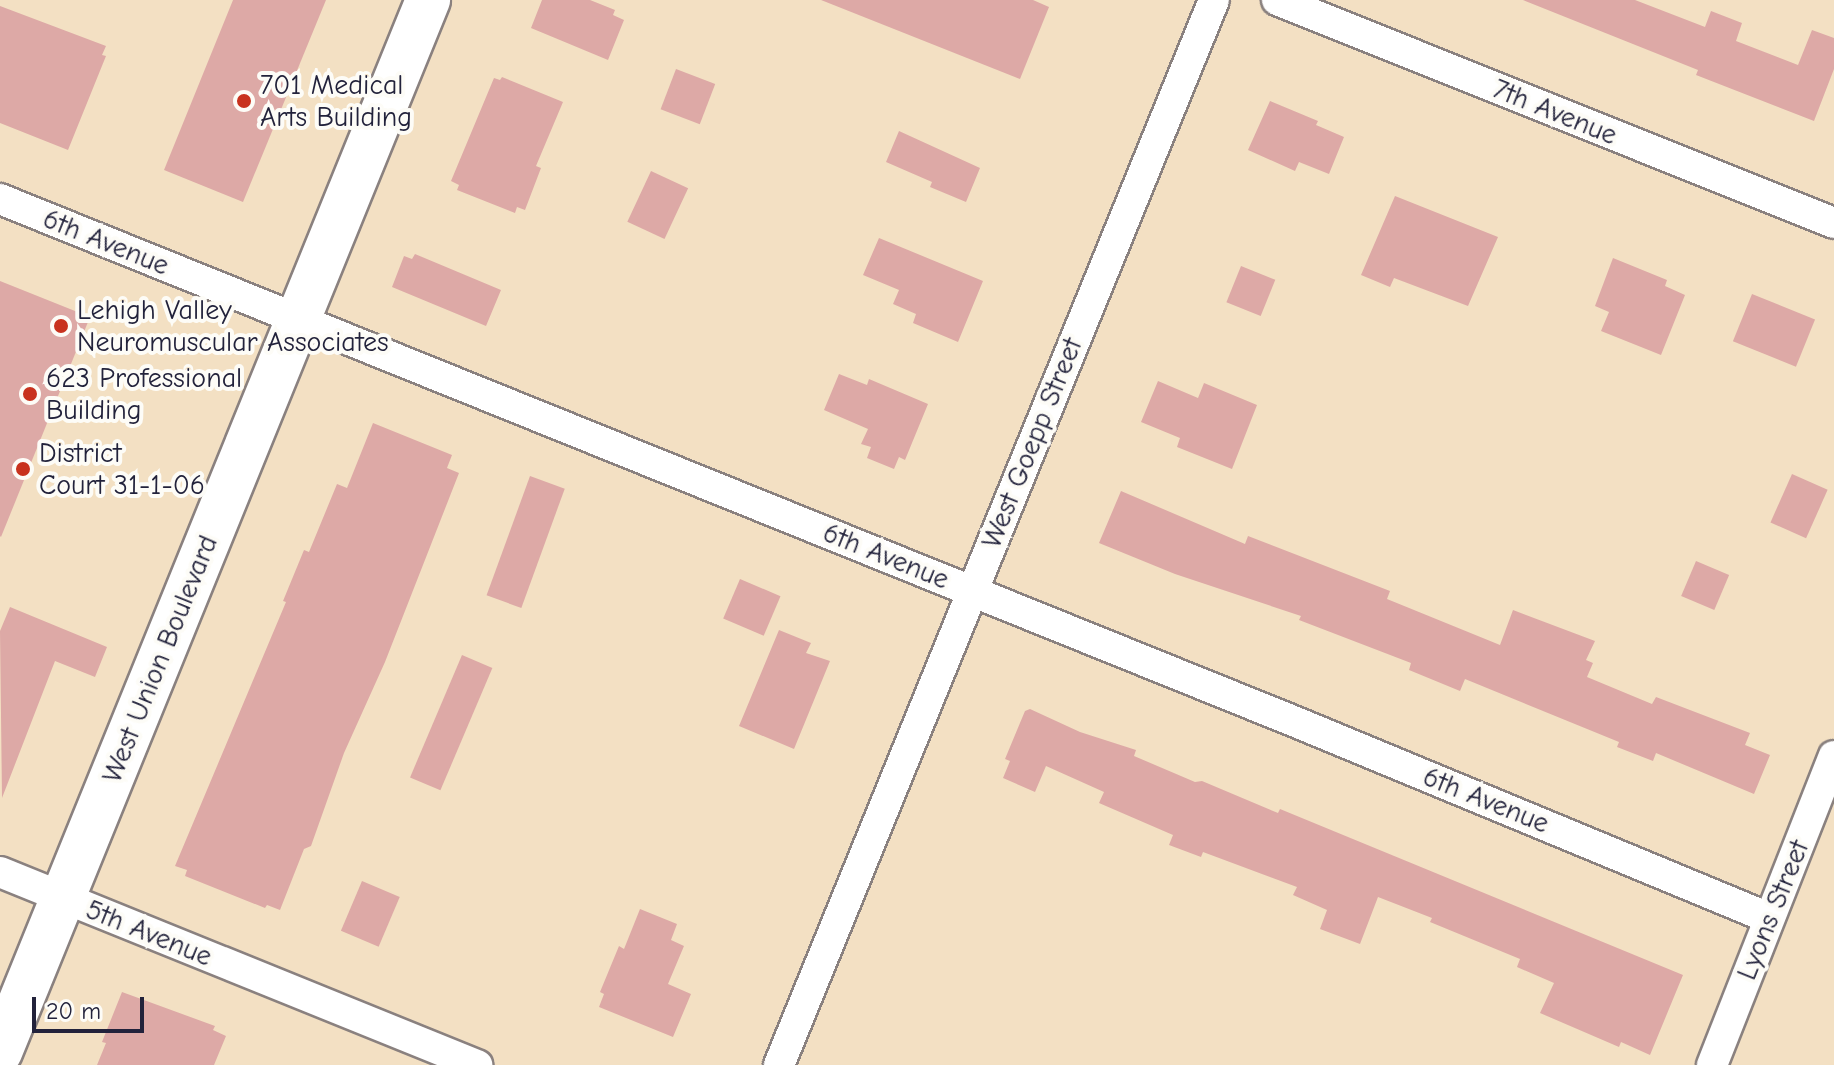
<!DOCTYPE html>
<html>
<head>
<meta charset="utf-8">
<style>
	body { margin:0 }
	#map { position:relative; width:1834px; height:1065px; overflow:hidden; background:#f3e0c3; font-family:"Comic Neue",sans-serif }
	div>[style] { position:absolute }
	.building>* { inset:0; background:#dda9a6; transform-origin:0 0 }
	.roads { filter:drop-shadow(2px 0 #8a817f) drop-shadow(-2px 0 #8a817f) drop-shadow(0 2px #8a817f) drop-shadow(0 -2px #8a817f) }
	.street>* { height:30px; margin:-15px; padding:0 15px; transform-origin:15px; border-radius:15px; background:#fff }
	.primary>* { height:44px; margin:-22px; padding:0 22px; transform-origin:22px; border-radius:22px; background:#fff }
	.dots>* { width:22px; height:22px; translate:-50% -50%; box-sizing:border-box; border:4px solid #fdfcf7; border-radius:50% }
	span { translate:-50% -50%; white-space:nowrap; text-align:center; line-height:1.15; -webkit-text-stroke:8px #fdfcf7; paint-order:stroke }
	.poi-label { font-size:28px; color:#22223b }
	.left { translate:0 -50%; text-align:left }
	.street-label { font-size:28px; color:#22223b }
	.scale { position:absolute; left:32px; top:997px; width:112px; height:36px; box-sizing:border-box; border:4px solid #22223b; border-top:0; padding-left:10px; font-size:24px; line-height:28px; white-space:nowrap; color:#22223b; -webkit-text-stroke:6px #fdfcf7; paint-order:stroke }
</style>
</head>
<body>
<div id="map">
	<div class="building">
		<div style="clip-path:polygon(233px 0,326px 0,243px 202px,164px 170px)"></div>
		<div style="clip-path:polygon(542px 0,590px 0,615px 10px,613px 15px,624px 20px,608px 60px,531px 28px)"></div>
		<div style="clip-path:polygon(821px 0,1033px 0,1049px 7px,1020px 79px)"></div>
		<div style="clip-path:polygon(1523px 0,1635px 0,1705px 27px,1711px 11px,1742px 23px,1736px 41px,1798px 65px,1812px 30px,1834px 38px,1834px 69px,1814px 121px,1696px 75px,1698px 70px)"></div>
		<div style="clip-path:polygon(0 6px,106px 46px,102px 55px,106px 56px,68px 150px,0 123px)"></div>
		<div style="left:676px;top:69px;width:42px;height:43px;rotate:21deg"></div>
		<div style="clip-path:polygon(502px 77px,563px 102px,536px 166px,541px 168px,525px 210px,517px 207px,515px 213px,457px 190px,459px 185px,451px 181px,494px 78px,500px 80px)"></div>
		<div style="clip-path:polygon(1270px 101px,1318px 121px,1316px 125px,1344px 137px,1329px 174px,1299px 162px,1295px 171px,1248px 150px)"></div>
		<div style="clip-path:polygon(899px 131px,980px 168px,966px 202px,930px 187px,932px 182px,886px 162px)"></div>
		<div style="left:651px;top:171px;width:41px;height:56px;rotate:25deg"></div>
		<div style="clip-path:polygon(1395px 196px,1498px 237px,1468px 306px,1394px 278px,1390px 287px,1361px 275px)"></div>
		<div style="clip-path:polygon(879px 238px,983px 281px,958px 342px,913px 323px,916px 314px,893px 304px,899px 290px,863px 275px)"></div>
		<div style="clip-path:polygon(415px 254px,501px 290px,486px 326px,392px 287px,404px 256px,412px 259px)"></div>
		<div style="clip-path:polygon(1613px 258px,1667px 280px,1665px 286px,1685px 295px,1661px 355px,1601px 331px,1609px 312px,1595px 306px)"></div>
		<div style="left:1241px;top:266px;width:37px;height:39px;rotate:22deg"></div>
		<div style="clip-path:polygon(0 281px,90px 317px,1px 537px,0 536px)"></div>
		<div style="left:1752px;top:294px;width:68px;height:51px;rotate:22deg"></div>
		<div style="clip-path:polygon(839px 374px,867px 385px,869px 379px,928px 404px,905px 460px,899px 457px,894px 469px,867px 458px,871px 447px,861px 444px,868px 429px,824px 410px)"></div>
		<div style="clip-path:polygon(1158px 381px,1198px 398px,1204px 383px,1257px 405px,1232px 469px,1177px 447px,1180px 438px,1141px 422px)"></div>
		<div style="clip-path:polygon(373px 423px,452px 455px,447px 468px,459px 473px,385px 662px,344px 753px,311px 846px,304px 849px,280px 910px,267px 905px,265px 908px,185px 876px,187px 870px,175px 866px,286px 602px,283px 601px,304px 550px,309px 552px,337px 484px,347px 488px)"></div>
		<div style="left:1792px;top:474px;width:39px;height:53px;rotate:24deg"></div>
		<div style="left:530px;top:476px;width:37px;height:127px;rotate:20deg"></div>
		<div style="clip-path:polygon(1121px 491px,1245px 544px,1248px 536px,1390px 591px,1387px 599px,1500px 645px,1513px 610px,1595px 641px,1586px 660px,1593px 663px,1587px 677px,1652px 704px,1656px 697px,1750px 733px,1745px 745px,1770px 755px,1754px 794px,1656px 753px,1653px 761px,1617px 747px,1619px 742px,1465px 679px,1460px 691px,1409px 670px,1411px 663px,1299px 620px,1301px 616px,1175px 574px,1099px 543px)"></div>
		<div style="left:1696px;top:561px;width:36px;height:38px;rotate:23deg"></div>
		<div style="left:740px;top:579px;width:44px;height:43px;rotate:23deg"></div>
		<div style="clip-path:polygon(10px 607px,107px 647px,95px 677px,55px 661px,2px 798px,0 631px)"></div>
		<div style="clip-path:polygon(779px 630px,811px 643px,806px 653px,830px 661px,794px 749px,739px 726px)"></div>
		<div style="left:462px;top:655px;width:33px;height:133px;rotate:23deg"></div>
		<div style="clip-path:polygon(1030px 709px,1080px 732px,1136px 750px,1134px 756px,1195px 782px,1202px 781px,1278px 813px,1280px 809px,1683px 975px,1650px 1055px,1621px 1042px,1619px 1047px,1540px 1013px,1554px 983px,1517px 967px,1520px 959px,1430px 922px,1432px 918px,1378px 897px,1360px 944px,1320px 929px,1327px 910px,1293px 895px,1297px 887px,1203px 852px,1201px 857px,1169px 845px,1173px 835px,1099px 803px,1104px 792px,1046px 766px,1035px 792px,1003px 778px,1010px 761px,1005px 759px,1025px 711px)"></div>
		<div style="left:362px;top:881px;width:41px;height:54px;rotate:23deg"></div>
		<div style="clip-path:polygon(640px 909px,677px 924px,671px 940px,684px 946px,668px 984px,691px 994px,673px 1037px,599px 1007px,604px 994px,600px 992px,619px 946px,624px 949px)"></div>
		<div style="clip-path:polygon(122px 992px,215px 1026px,213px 1030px,226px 1036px,214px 1065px,97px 1065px,106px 1043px,102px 1042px)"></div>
	</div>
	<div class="roads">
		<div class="street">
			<div style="left:1277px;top:0;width:600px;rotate:21.82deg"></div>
			<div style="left:0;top:199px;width:1405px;rotate:21.98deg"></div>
			<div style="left:1303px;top:725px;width:504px;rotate:22.5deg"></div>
			<div style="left:0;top:872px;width:515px;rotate:22.03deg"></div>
			<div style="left:779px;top:1065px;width:1150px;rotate:-67.78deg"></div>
			<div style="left:1712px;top:1065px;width:332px;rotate:-68.5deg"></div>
		</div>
		<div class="primary">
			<div style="left:0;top:1052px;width:1136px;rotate:-67.86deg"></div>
		</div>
	</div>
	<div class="dots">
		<div style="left:244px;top:101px;background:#c8321e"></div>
		<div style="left:61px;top:326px;background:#c8321e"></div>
		<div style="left:30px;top:394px;background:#c8321e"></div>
		<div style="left:23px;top:469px;background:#c8321e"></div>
	</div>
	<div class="poi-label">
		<span class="left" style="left:260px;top:101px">701 Medical<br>Arts Building</span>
		<span class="left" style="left:77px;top:326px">Lehigh Valley<br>Neuromuscular Associates</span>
		<span class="left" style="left:46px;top:394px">623 Professional<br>Building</span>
		<span class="left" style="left:39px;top:469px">District<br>Court 31-1-06</span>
	</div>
	<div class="street-label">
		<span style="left:1555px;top:112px;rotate:22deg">7th Avenue</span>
		<span style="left:106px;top:242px;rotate:22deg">6th Avenue</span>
		<span style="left:1032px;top:443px;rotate:-68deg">West Goepp Street</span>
		<span style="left:886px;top:556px;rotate:22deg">6th Avenue</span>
		<span style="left:160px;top:659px;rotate:-68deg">West Union Boulevard</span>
		<span style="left:1486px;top:800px;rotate:22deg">6th Avenue</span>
		<span style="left:1773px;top:910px;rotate:-68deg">Lyons Street</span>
		<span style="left:149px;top:933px;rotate:22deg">5th Avenue</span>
	</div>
	<div class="scale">20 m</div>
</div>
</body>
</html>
